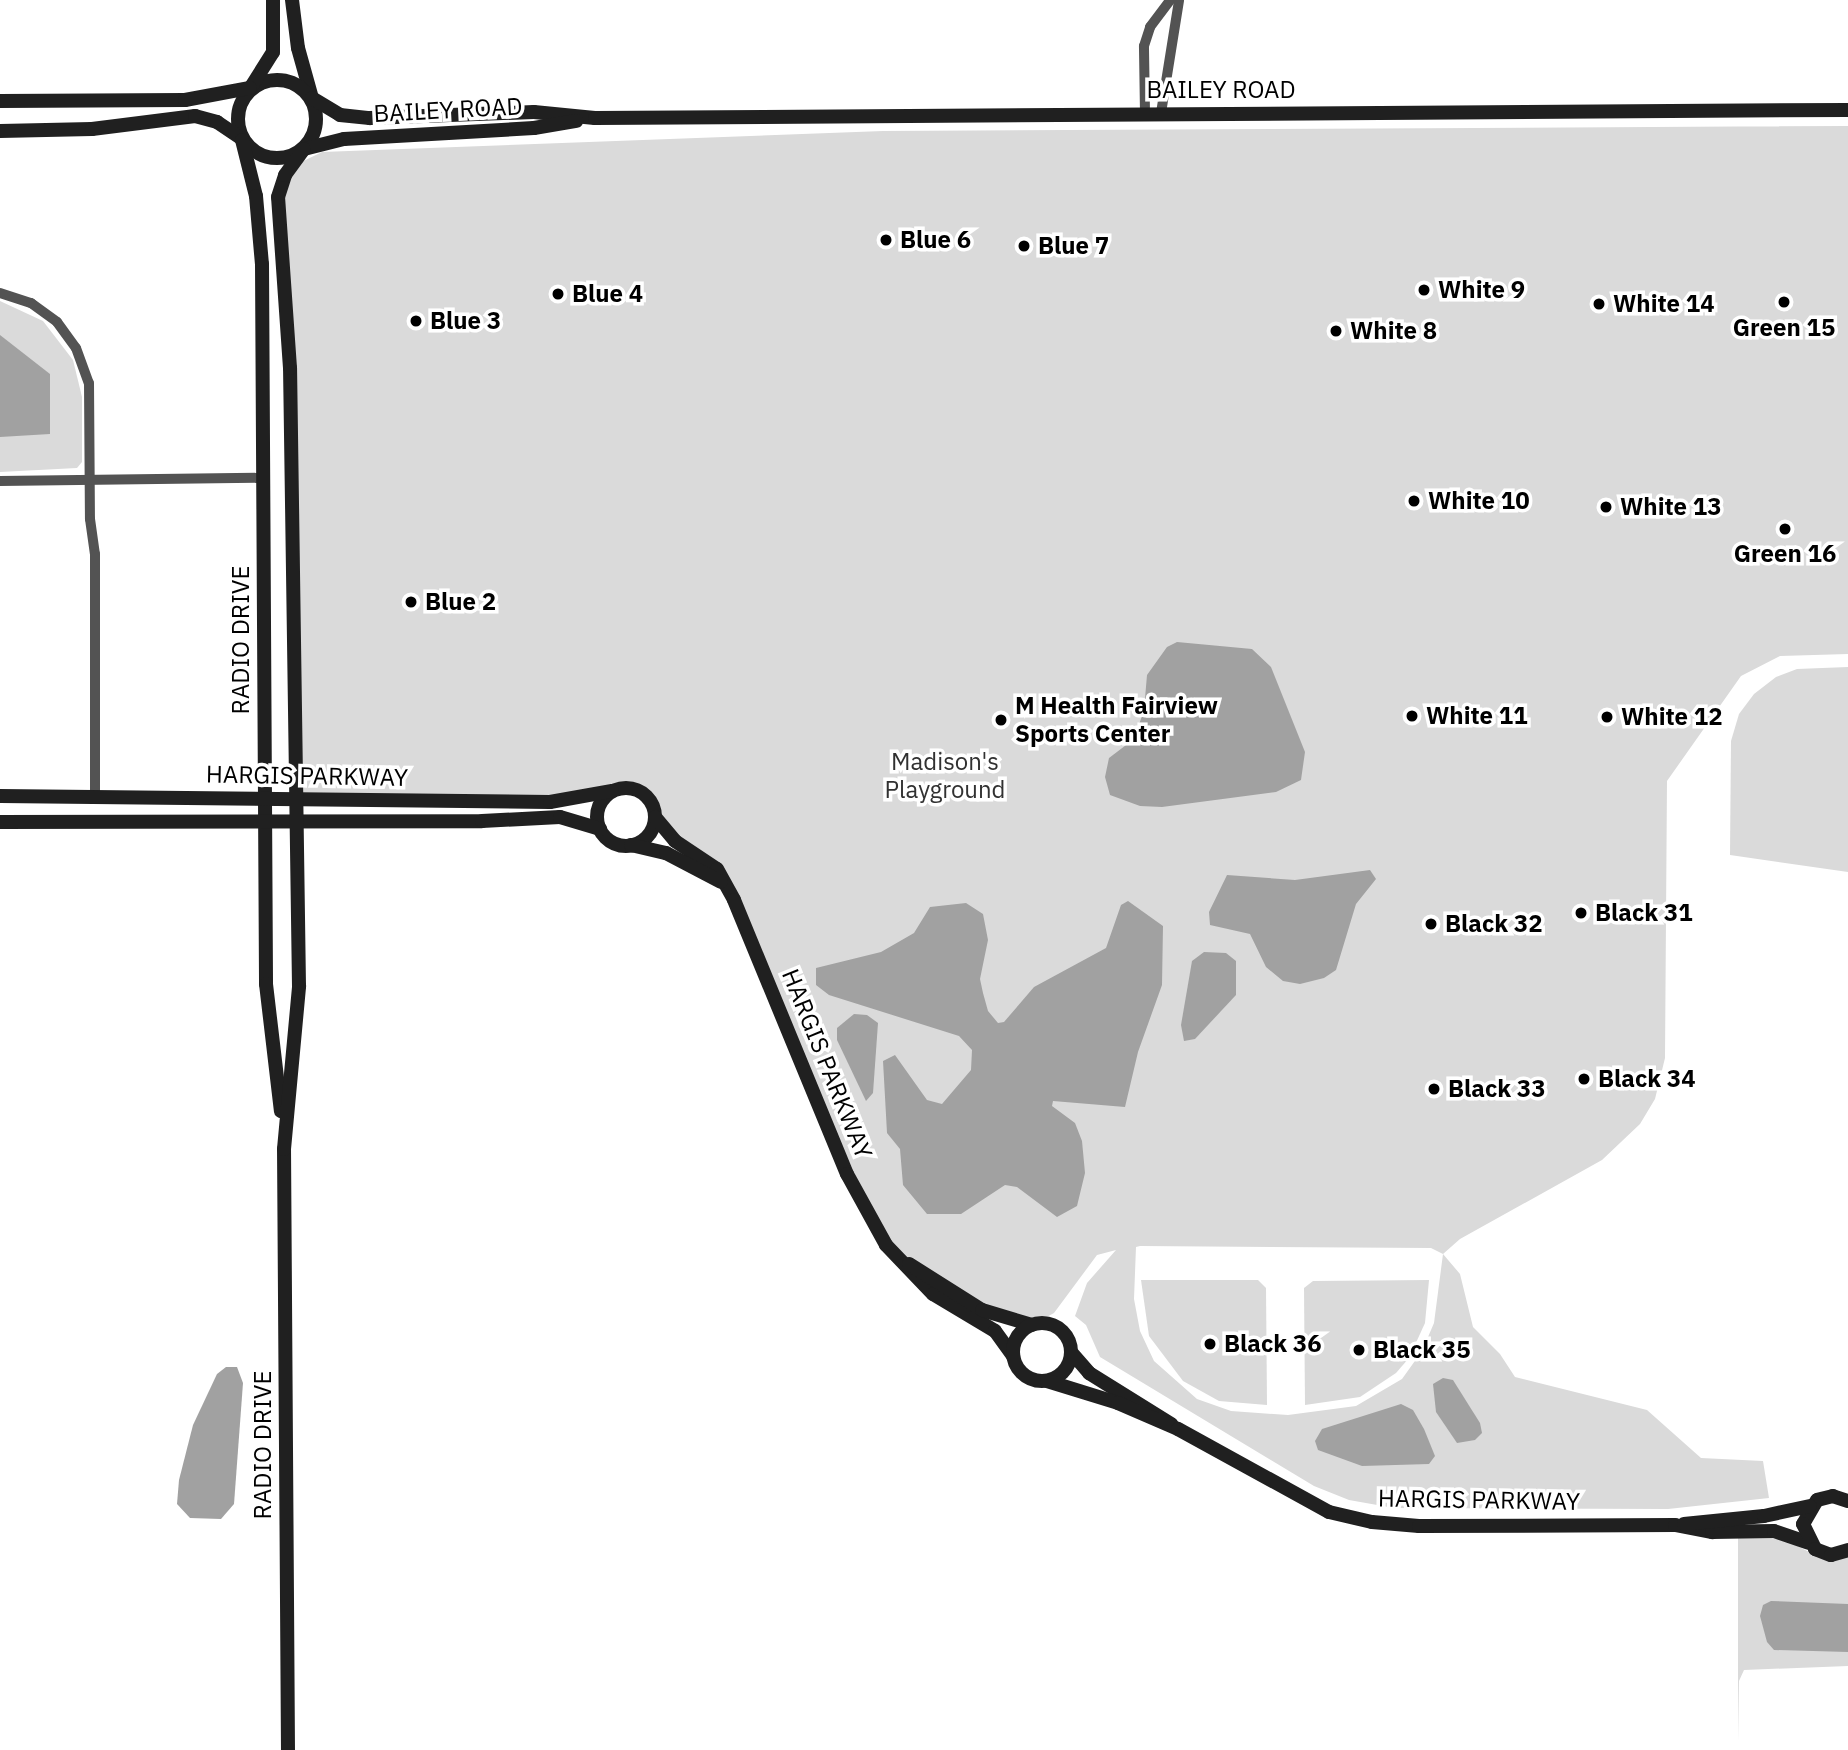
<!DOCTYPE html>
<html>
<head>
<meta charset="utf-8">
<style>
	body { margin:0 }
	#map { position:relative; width:1848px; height:1750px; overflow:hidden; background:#fff; font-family:"IBM Plex Sans",sans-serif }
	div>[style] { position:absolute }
	.green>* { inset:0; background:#dadada }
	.water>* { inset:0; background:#a1a1a1 }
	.street>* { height:10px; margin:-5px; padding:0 5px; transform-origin:5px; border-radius:5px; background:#535353 }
	.secondary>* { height:14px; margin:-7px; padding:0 7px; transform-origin:7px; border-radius:7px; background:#202020 }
	.secondary>.ring { margin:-7px; padding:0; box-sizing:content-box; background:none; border:14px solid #202020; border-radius:50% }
	.dots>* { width:19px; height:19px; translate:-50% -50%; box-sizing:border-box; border:4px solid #fff; border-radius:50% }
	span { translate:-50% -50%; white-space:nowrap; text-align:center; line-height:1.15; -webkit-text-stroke:7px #fff; paint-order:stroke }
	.street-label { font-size:24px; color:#000 }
	.poi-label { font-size:24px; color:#000; font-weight:700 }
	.left { translate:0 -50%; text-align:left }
	.park-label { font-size:24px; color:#313131 }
</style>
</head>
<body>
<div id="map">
	<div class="green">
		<div style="clip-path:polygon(evenodd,1848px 126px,1848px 654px,1780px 656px,1741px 676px,1667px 781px,1665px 1058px,1655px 1099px,1640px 1124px,1602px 1160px,1460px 1239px,1443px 1254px,1460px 1274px,1473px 1327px,1500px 1354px,1515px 1377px,1647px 1410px,1701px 1458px,1763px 1461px,1769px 1498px,1668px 1509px,1394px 1508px,1349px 1500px,1314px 1486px,1100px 1357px,1086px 1325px,1075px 1316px,1087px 1283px,1116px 1250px,1097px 1255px,1054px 1313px,1032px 1325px,1012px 1321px,886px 1245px,734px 901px,655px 817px,651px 802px,640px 791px,626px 787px,598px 796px,297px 799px,278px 207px,289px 168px,322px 152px,883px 131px,1848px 126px,1140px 1246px,1431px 1248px,1443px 1254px,1434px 1323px,1422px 1351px,1402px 1379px,1356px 1406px,1288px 1415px,1231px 1411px,1197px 1399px,1154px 1361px,1140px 1331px,1134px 1299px,1136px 1247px,1140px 1246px)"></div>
		<div style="clip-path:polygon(0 301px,43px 321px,73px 360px,82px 397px,82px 462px,77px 468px,0 472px)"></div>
		<div style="clip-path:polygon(1848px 667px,1848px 872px,1730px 855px,1731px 741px,1739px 714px,1754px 694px,1776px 677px,1797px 669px)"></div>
		<div style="clip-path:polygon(1141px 1280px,1258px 1280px,1266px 1288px,1267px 1405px,1219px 1401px,1183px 1381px,1149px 1336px)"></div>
		<div style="clip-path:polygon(1429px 1280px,1425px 1323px,1409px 1358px,1396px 1373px,1360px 1397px,1305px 1405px,1304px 1288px,1313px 1281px)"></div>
		<div style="clip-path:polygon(1774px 1534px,1811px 1553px,1848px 1555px,1848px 1666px,1744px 1670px,1739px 1681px,1738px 1742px,1738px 1535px)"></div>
	</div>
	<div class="water">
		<div style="clip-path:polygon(0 335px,50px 374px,50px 434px,0 437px)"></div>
		<div style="clip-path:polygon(1177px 642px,1252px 649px,1271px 667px,1305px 752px,1301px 780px,1276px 792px,1162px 807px,1140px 806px,1110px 795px,1105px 777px,1109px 758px,1134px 739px,1144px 710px,1147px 675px,1167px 647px)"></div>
		<div style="clip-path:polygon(1370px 870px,1376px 879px,1356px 904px,1336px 970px,1324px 978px,1300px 984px,1283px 981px,1266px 967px,1250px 934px,1210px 925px,1209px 912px,1227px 875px,1295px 880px)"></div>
		<div style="clip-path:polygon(1128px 901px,1163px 926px,1162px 985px,1138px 1052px,1125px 1107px,1053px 1101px,1052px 1106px,1075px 1123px,1082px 1141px,1085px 1173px,1077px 1206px,1057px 1217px,1017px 1187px,1005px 1185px,961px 1214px,927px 1214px,903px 1185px,900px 1149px,887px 1133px,883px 1061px,895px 1055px,927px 1100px,942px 1104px,971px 1070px,972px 1050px,959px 1036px,829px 995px,816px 985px,816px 968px,881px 952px,914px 933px,930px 907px,966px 903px,983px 914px,988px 940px,980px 979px,983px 993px,988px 1011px,998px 1023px,1004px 1022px,1034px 987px,1106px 948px,1121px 905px)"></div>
		<div style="clip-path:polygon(1204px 952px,1226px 953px,1236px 961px,1236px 995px,1195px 1039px,1184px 1041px,1181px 1025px,1192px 961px)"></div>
		<div style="clip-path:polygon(854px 1014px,867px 1015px,878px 1023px,873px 1093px,866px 1101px,837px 1040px,837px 1028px)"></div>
		<div style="clip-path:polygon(226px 1367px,237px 1367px,243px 1383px,234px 1504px,221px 1519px,190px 1518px,177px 1504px,179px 1480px,193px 1425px,217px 1374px)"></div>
		<div style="clip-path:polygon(1443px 1378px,1453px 1380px,1480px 1423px,1482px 1433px,1475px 1440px,1457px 1443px,1436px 1412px,1433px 1384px)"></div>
		<div style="clip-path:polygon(1401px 1404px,1413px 1410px,1424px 1429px,1435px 1456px,1429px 1464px,1362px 1466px,1318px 1450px,1315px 1441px,1322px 1429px)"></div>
		<div style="clip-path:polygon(1771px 1601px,1848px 1604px,1848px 1652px,1774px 1650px,1767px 1642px,1760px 1616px,1763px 1605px)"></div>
	</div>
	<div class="street">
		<div style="left:1145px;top:113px;width:67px;rotate:-90.9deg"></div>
		<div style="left:1144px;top:46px;width:20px;rotate:-72deg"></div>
		<div style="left:1150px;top:27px;width:34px;rotate:-53deg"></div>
		<div style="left:1161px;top:113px;width:114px;rotate:-80.9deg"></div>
		<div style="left:0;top:293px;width:33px;rotate:18deg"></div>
		<div style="left:31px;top:303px;width:32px;rotate:36deg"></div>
		<div style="left:57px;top:322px;width:32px;rotate:54deg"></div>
		<div style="left:76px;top:348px;width:37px;rotate:70deg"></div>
		<div style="left:89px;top:383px;width:136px;rotate:89.6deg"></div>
		<div style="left:90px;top:519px;width:35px;rotate:82deg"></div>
		<div style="left:95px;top:554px;width:242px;rotate:90deg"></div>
		<div style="left:0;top:481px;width:263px;rotate:-0.7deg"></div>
	</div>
	<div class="secondary">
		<div style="left:292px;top:0;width:48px;rotate:82.9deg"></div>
		<div style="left:298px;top:48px;width:52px;rotate:74.4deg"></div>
		<div class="ring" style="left:238px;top:80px;width:64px;height:64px"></div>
		<div style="left:251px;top:87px;width:41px;rotate:-57.8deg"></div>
		<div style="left:273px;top:52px;width:52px;rotate:-90deg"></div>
		<div style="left:312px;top:98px;width:33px;rotate:31deg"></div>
		<div style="left:340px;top:115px;width:30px;rotate:6deg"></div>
		<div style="left:370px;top:118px;width:164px;rotate:-2.1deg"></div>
		<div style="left:534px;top:112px;width:61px;rotate:5.6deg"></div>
		<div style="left:595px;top:118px;width:1253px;rotate:-0.37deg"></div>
		<div style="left:0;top:101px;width:185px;rotate:-0.3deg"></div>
		<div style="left:185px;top:100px;width:66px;rotate:-10.5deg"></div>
		<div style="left:0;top:131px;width:92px;rotate:-1.2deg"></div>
		<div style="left:92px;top:129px;width:104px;rotate:-7.2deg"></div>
		<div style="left:195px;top:116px;width:23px;rotate:15deg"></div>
		<div style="left:217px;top:122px;width:30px;rotate:34deg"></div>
		<div style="left:242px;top:140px;width:58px;rotate:76deg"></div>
		<div style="left:256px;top:196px;width:68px;rotate:85deg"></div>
		<div style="left:262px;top:264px;width:720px;rotate:89.68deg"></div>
		<div style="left:266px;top:984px;width:128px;rotate:83.3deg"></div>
		<div style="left:304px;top:149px;width:41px;rotate:-14deg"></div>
		<div style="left:344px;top:139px;width:190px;rotate:-3.3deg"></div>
		<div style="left:534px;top:128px;width:43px;rotate:-9.5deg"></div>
		<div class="ring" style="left:597px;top:788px;width:44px;height:44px"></div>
		<div style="left:0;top:796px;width:550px;rotate:0.63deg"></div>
		<div style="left:550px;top:802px;width:63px;rotate:-10.1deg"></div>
		<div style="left:655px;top:817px;width:31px;rotate:50deg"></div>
		<div style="left:675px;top:841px;width:50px;rotate:33.7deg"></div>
		<div style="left:717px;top:869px;width:35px;rotate:61deg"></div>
		<div style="left:734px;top:900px;width:296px;rotate:67.6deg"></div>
		<div style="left:847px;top:1174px;width:81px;rotate:61.2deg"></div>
		<div style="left:886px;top:1245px;width:68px;rotate:46.2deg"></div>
		<div style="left:933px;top:1294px;width:72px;rotate:30.8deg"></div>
		<div style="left:995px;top:1331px;width:31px;rotate:54deg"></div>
		<div style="left:0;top:822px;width:482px;rotate:-0.1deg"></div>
		<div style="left:482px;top:821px;width:78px;rotate:-2.9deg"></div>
		<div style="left:560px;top:817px;width:42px;rotate:16.7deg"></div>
		<div style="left:631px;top:845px;width:36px;rotate:13deg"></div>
		<div style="left:666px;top:853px;width:62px;rotate:27.8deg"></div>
		<div style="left:909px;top:1264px;width:86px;rotate:32.2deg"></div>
		<div style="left:982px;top:1310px;width:52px;rotate:16.7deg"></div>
		<div class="ring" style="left:1013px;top:1323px;width:44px;height:44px"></div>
		<div style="left:1071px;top:1352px;width:28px;rotate:49deg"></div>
		<div style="left:1089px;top:1373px;width:97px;rotate:31.9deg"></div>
		<div style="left:1047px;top:1381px;width:74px;rotate:17.2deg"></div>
		<div style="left:1118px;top:1403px;width:65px;rotate:23.4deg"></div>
		<div style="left:1178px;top:1429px;width:172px;rotate:28.8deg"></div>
		<div style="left:1329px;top:1512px;width:44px;rotate:13.1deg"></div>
		<div style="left:1372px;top:1522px;width:47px;rotate:4.9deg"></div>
		<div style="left:1419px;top:1526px;width:256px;rotate:-0.2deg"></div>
		<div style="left:1675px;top:1525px;width:38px;rotate:11deg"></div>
		<div style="left:1712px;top:1532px;width:62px;rotate:-0.9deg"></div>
		<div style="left:1774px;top:1531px;width:36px;rotate:19deg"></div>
		<div style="left:1848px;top:1501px;width:16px;rotate:-162deg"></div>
		<div style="left:1833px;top:1496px;width:16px;rotate:166deg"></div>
		<div style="left:1817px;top:1500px;width:28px;rotate:120deg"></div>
		<div style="left:1803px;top:1524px;width:28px;rotate:64deg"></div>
		<div style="left:1815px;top:1549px;width:17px;rotate:21deg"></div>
		<div style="left:1831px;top:1555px;width:18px;rotate:-16deg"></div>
		<div style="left:1684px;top:1524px;width:80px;rotate:-5.7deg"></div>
		<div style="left:1764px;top:1516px;width:47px;rotate:-12.3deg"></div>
		<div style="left:288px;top:1750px;width:601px;rotate:-90.38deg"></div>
		<div style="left:284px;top:1149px;width:164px;rotate:-84.7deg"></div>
		<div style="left:299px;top:986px;width:618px;rotate:-90.83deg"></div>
		<div style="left:290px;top:368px;width:171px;rotate:-94deg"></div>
		<div style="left:278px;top:197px;width:23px;rotate:-72deg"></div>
		<div style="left:285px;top:175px;width:32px;rotate:-54deg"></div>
	</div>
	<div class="dots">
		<div style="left:886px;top:240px;background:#000"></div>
		<div style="left:1024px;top:246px;background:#000"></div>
		<div style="left:1424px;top:290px;background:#000"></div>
		<div style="left:558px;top:294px;background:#000"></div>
		<div style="left:1784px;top:302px;background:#000"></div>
		<div style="left:1599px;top:304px;background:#000"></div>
		<div style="left:416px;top:321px;background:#000"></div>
		<div style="left:1336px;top:331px;background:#000"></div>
		<div style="left:1414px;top:501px;background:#000"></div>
		<div style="left:1606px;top:507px;background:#000"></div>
		<div style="left:1785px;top:529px;background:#000"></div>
		<div style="left:411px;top:602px;background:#000"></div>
		<div style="left:1412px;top:716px;background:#000"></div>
		<div style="left:1607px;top:717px;background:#000"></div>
		<div style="left:1001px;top:720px;background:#000"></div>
		<div style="left:1581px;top:913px;background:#000"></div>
		<div style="left:1431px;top:924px;background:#000"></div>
		<div style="left:1584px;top:1079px;background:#000"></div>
		<div style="left:1434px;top:1089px;background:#000"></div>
		<div style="left:1210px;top:1344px;background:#000"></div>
		<div style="left:1359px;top:1350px;background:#000"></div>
	</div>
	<div class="street-label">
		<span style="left:1221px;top:90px">BAILEY ROAD</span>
		<span style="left:448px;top:110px;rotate:-3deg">BAILEY ROAD</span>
		<span style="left:241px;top:640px;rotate:-90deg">RADIO DRIVE</span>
		<span style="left:307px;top:776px;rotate:1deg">HARGIS PARKWAY</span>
		<span style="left:827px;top:1064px;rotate:68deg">HARGIS PARKWAY</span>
		<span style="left:263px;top:1445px;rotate:-90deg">RADIO DRIVE</span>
		<span style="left:1479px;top:1500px;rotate:1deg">HARGIS PARKWAY</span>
	</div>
	<div class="poi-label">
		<span class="left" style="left:900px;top:240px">Blue 6</span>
		<span class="left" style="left:1038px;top:246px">Blue 7</span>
		<span class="left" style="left:1438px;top:290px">White 9</span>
		<span class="left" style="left:572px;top:294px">Blue 4</span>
		<span class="left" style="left:1613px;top:304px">White 14</span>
		<span class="left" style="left:430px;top:321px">Blue 3</span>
		<span style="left:1784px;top:328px">Green 15</span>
		<span class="left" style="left:1350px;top:331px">White 8</span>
		<span class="left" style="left:1428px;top:501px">White 10</span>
		<span class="left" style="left:1620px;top:507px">White 13</span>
		<span style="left:1785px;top:554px">Green 16</span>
		<span class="left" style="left:425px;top:602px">Blue 2</span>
		<span class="left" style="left:1015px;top:720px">M Health Fairview<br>Sports Center</span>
		<span class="left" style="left:1426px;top:716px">White 11</span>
		<span class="left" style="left:1621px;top:717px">White 12</span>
		<span class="left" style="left:1595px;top:913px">Black 31</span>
		<span class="left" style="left:1445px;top:924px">Black 32</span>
		<span class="left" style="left:1598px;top:1079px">Black 34</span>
		<span class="left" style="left:1448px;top:1089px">Black 33</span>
		<span class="left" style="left:1224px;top:1344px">Black 36</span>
		<span class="left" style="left:1373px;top:1350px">Black 35</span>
	</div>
	<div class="park-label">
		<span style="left:945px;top:776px">Madison's<br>Playground</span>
	</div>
</div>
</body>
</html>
